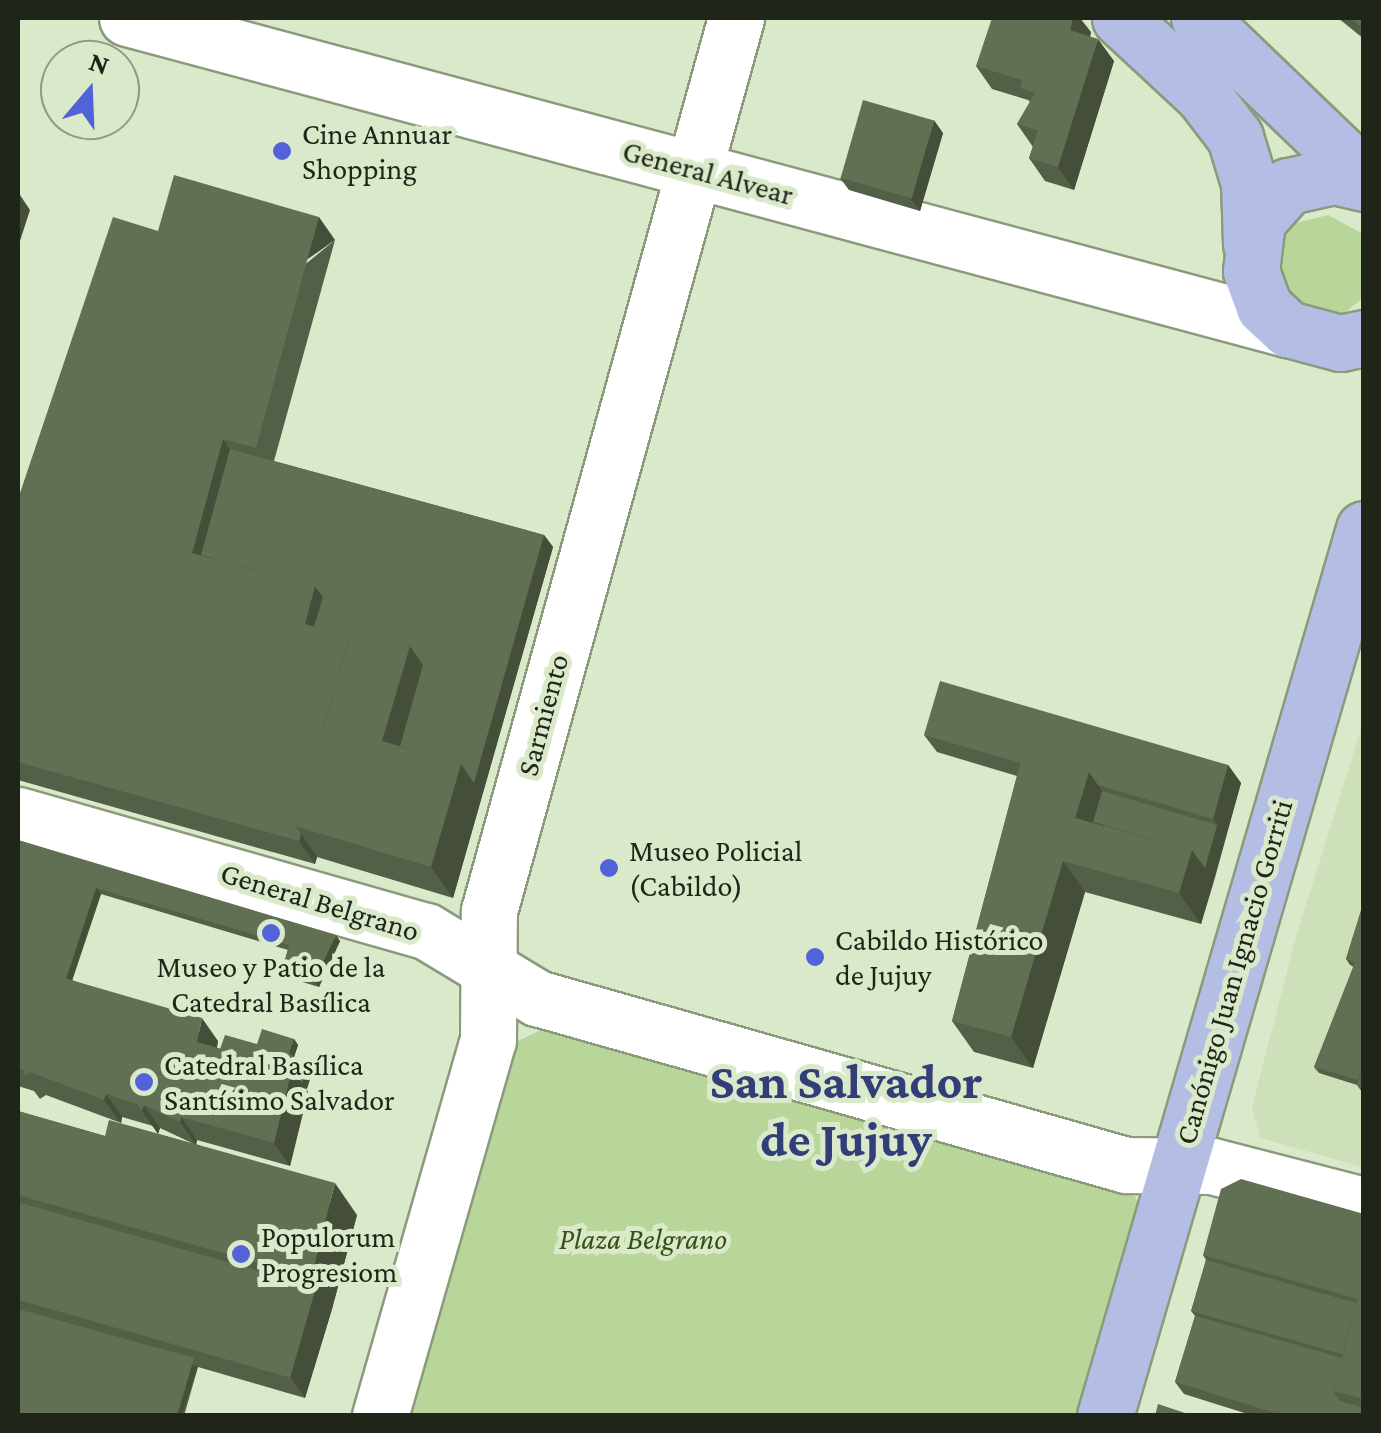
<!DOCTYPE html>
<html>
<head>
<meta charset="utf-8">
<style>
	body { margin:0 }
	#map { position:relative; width:1381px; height:1433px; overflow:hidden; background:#d9e9c9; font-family:"Crimson Pro",serif }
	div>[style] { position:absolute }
	.built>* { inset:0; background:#cde0b9 }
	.green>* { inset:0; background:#b8d59a }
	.roads { filter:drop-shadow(2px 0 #8b9a7c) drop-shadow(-2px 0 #8b9a7c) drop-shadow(0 2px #8b9a7c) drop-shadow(0 -2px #8b9a7c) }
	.minor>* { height:55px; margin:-27.5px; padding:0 27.5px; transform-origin:27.5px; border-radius:27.5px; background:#fff }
	.major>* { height:55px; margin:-27.5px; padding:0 27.5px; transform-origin:27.5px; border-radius:27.5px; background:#b4bee5 }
	.wall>* { inset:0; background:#535f47 }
	.shaded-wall>* { inset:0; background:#444e39; transform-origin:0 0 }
	.building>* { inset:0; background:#616f52; transform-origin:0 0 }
	.dots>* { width:28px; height:28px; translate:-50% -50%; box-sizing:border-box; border:5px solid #d9e9c9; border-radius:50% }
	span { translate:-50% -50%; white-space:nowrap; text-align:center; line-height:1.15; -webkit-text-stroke:10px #d9e9c9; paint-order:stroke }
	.poi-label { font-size:30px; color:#1f2519 }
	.left { translate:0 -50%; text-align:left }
	.street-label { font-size:30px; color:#1f2519 }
	.park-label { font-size:30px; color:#375015; font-style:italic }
	.town-label { font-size:50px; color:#323e78; font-weight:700 }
	.frame { position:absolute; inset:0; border:20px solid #1f2519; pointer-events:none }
	.north { position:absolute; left:40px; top:40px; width:100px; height:100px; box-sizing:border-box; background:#d9e9c9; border:2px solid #8f9b83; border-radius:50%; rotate:19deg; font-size:28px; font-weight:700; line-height:40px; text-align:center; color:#1f2519 }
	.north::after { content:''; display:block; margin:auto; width:35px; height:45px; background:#5263d9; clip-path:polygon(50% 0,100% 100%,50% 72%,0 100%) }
</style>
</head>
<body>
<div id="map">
	<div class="built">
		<div style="clip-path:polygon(1363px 723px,1363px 1167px,1260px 1138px,1252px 1107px,1296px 937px)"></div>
	</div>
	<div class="green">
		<div style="clip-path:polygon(1328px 215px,1363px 234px,1363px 298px,1342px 315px,1324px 318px,1282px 295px,1276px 248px,1296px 223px)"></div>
		<div style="clip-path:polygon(543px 1029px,1129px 1185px,1142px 1210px,1082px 1415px,408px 1416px,516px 1042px)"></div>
	</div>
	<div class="roads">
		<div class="minor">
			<div style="left:127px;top:18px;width:1202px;rotate:15deg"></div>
			<div style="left:18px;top:815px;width:424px;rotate:15.9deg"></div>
			<div style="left:426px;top:931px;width:130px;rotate:31.1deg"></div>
			<div style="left:537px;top:998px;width:612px;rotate:15.83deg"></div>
			<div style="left:1126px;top:1165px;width:86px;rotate:0.7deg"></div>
			<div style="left:1212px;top:1166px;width:157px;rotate:14.4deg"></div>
			<div style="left:380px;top:1416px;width:391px;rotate:-74deg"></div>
			<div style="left:488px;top:1040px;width:129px;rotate:-89.6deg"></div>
			<div style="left:489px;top:911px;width:927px;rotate:-74.54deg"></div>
		</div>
		<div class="major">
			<div style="left:1120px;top:18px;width:113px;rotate:42.9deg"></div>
			<div style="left:1203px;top:95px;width:53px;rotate:52.7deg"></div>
			<div style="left:1235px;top:137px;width:48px;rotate:73.1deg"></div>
			<div style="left:1249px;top:183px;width:61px;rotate:88.1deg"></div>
			<div style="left:1199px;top:18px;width:229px;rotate:43.9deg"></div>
			<div style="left:1364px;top:183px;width:31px;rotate:-167deg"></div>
			<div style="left:1334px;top:176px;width:47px;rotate:167.7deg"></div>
			<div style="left:1288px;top:186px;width:47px;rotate:131.5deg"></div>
			<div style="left:1257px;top:221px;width:50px;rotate:96.8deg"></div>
			<div style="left:1251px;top:271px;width:38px;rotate:70deg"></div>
			<div style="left:1264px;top:307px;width:33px;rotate:43deg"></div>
			<div style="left:1288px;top:329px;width:54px;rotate:15.1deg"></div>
			<div style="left:1340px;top:343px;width:25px;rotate:-12deg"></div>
			<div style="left:1105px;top:1416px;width:924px;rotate:-73.72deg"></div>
		</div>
	</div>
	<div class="wall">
		<div style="clip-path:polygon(1338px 18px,1364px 18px,1364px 39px)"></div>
		<div style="clip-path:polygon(1091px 32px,1090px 36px,1114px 61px,1074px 190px,1045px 181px,1029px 158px,1033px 147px,1017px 124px,1030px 102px,1028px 100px,992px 89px,976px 66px)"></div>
		<div style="clip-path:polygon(943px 133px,920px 211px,849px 190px,840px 178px)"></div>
		<div style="clip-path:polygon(335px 240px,274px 461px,544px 535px,553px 547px,453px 898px,317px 857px,315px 864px,18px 780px,18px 499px)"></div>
		<div style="clip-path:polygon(924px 735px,1228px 765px,1241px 783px,1201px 924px,1085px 892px,1033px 1068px,974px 1052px,952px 1021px,1017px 776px,937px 752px)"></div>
		<div style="clip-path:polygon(evenodd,18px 840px,340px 941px,319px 987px,286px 977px,282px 970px,288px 950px,101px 894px,72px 980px,218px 1041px,217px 1048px,220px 1049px,294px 1039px,298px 1045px,294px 1057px,308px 1067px,312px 1073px,306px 1089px,308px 1092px,290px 1166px,197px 1140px,196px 1144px,357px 1215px,332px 1309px,305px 1398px,198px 1367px,184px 1416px,18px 1416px,18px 1111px,105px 1136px,158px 1134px,153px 1126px,122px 1117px,121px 1123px,46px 1095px,40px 1099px,34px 1091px,18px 1086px,18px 840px,160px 1128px,194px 1144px,158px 1134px,160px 1128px)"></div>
		<div style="clip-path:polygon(1364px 901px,1364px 1095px,1357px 1085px,1319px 1073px,1314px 1067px,1354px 967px,1350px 965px,1346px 959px)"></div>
		<div style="clip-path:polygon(1364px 1214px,1364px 1416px,1254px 1416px,1184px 1394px,1175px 1382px,1195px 1316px,1191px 1311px,1206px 1260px,1203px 1255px)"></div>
	</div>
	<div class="shaded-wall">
		<div style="clip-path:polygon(1067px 18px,1080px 18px,1091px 32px,1086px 53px,1070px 30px)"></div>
		<div style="clip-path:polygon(1098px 39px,1114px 61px,1074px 190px,1058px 167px)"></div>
		<div style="clip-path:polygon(934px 120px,943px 133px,920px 211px,911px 199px)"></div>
		<div style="clip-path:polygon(18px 192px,30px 210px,18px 247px)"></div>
		<div style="left:319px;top:217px;width:28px;height:239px;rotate:55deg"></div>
		<div style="clip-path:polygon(223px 439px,239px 462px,210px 566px,192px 553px)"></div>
		<div style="clip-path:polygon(544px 535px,553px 547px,453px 898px,431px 867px,461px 764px)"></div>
		<div style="clip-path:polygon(315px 586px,331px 609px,323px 638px,305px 624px)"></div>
		<div style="clip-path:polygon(410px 646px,432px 677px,407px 763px,382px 741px)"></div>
		<div style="clip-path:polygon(1228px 765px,1241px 783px,1214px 881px,1205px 868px,1217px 825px,1213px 819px)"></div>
		<div style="clip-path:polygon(1089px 772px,1111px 804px,1100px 840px,1075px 818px)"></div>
		<div style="clip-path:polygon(301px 834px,317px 857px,315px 864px,299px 841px)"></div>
		<div style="clip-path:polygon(1192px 850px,1214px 881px,1201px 924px,1179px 893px)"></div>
		<div style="clip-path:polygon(1063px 861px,1085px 892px,1033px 1068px,1011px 1037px)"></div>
		<div style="clip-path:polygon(96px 888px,101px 894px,69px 990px,65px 984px)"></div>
		<div style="clip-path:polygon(336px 935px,340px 941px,319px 987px,314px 981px)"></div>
		<div style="clip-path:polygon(202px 1018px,218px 1041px,213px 1065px,197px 1042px)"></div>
		<div style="clip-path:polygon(294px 1039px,298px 1045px,293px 1060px,289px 1053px)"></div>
		<div style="clip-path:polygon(308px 1067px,312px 1073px,307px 1089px,302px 1083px)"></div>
		<div style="clip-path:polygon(292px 1069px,308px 1092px,290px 1166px,274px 1143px)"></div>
		<div style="clip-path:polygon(106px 1094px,122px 1117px,121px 1123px,104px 1100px)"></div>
		<div style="clip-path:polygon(144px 1105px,160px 1128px,158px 1134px,142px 1111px)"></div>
		<div style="clip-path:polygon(181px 1117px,197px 1140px,196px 1145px,180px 1122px)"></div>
		<div style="clip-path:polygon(335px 1183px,357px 1215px,332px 1309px,305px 1398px,289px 1375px,316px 1286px,311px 1278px)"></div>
		<div style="left:192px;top:1365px;width:6px;height:53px;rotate:18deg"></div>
	</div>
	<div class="building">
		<div style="clip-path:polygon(992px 18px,1073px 18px,1070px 30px,1098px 39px,1058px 167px,1029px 158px,1038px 130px,1017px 124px,1035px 93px,1020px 88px,1022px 80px,976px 66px)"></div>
		<div style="clip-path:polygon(1350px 18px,1364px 18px,1364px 29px)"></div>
		<div style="left:863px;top:100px;width:74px;height:81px;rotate:16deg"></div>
		<div style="clip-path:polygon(174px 175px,319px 217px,256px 448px,223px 439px,192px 553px,315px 586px,305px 624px,350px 636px,295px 826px,301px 834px,299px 841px,18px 762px,18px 499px,113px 217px,158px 231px)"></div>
		<div style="clip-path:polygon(230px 449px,544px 535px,474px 783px,461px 764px,400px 746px,423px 665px,410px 646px,352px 630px,350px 636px,314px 627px,323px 597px,315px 586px,201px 555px)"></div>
		<div style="clip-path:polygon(352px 630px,410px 646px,382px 741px,461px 764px,431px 867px,295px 826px)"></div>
		<div style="clip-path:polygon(940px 681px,1228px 765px,1213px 819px,1098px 785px,1089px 772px,1023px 753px,1021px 763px,924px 735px)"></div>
		<div style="clip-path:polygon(1023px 753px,1089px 772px,1075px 818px,1192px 850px,1179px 893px,1063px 861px,1011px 1037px,952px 1021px)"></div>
		<div style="clip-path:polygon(1102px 791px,1217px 825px,1205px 868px,1192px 850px,1093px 822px)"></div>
		<div style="clip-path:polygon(18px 840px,336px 935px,314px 981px,282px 970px,289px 945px,96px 888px,66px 978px,64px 978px,55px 1001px,18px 989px)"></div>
		<div style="clip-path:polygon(1364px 901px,1364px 1064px,1358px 1080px,1314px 1067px,1355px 962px,1346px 959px)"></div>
		<div style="clip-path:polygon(64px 978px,202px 1018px,197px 1042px,292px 1069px,274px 1143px,181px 1117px,180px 1122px,144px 1105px,142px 1111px,137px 1104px,106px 1094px,104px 1100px,30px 1072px,23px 1076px,24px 1070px,18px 1068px,18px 989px,55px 1001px)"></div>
		<div style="clip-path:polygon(262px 1029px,294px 1039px,289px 1053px,308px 1067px,302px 1083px,292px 1069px,220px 1049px,225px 1035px,257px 1044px)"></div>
		<div style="clip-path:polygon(1364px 1064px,1364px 1087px,1357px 1085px)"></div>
		<div style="clip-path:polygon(18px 1111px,105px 1136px,109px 1120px,335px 1183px,311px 1278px,18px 1195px)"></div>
		<div style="clip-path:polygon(1241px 1179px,1364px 1214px,1364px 1399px,1333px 1391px,1358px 1299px,1203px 1255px,1221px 1189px)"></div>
		<div style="left:18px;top:1202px;width:310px;height:94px;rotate:16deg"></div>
		<div style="left:1206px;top:1260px;width:157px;height:53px;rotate:16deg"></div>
		<div style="clip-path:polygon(18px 1309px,194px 1358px,177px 1416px,18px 1416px)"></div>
		<div style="clip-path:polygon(1195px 1316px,1342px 1358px,1333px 1391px,1340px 1401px,1364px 1408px,1364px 1416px,1285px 1416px,1175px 1382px)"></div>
		<div style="clip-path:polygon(1158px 1404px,1194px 1416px,1155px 1416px)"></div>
	</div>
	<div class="dots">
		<div style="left:282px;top:151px;background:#5263d9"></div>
		<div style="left:609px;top:868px;background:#5263d9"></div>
		<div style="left:271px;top:933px;background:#5263d9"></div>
		<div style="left:815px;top:957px;background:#5263d9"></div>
		<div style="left:144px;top:1082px;background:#5263d9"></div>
		<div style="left:241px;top:1254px;background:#5263d9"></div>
	</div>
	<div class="poi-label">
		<span class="left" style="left:302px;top:151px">Cine Annuar<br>Shopping</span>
		<span class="left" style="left:629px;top:868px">Museo Policial<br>(Cabildo)</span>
		<span class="left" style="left:835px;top:957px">Cabildo Histórico<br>de Jujuy</span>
		<span style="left:271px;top:984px">Museo y Patio de la<br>Catedral Basílica</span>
		<span class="left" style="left:164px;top:1082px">Catedral Basílica<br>Santísimo Salvador</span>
		<span class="left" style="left:261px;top:1254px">Populorum<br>Progresiom</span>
	</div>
	<div class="street-label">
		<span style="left:708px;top:173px;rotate:15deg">General Alvear</span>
		<span style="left:543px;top:715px;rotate:-75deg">Sarmiento</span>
		<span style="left:320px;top:902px;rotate:17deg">General Belgrano</span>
		<span style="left:1234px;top:972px;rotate:-74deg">Canónigo Juan Ignacio Gorriti</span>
	</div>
	<div class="park-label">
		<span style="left:643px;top:1239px">Plaza Belgrano</span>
	</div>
	<div class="town-label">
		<span style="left:846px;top:1110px">San Salvador<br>de Jujuy</span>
	</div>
	<div class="frame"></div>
	<div class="north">N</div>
</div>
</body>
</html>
